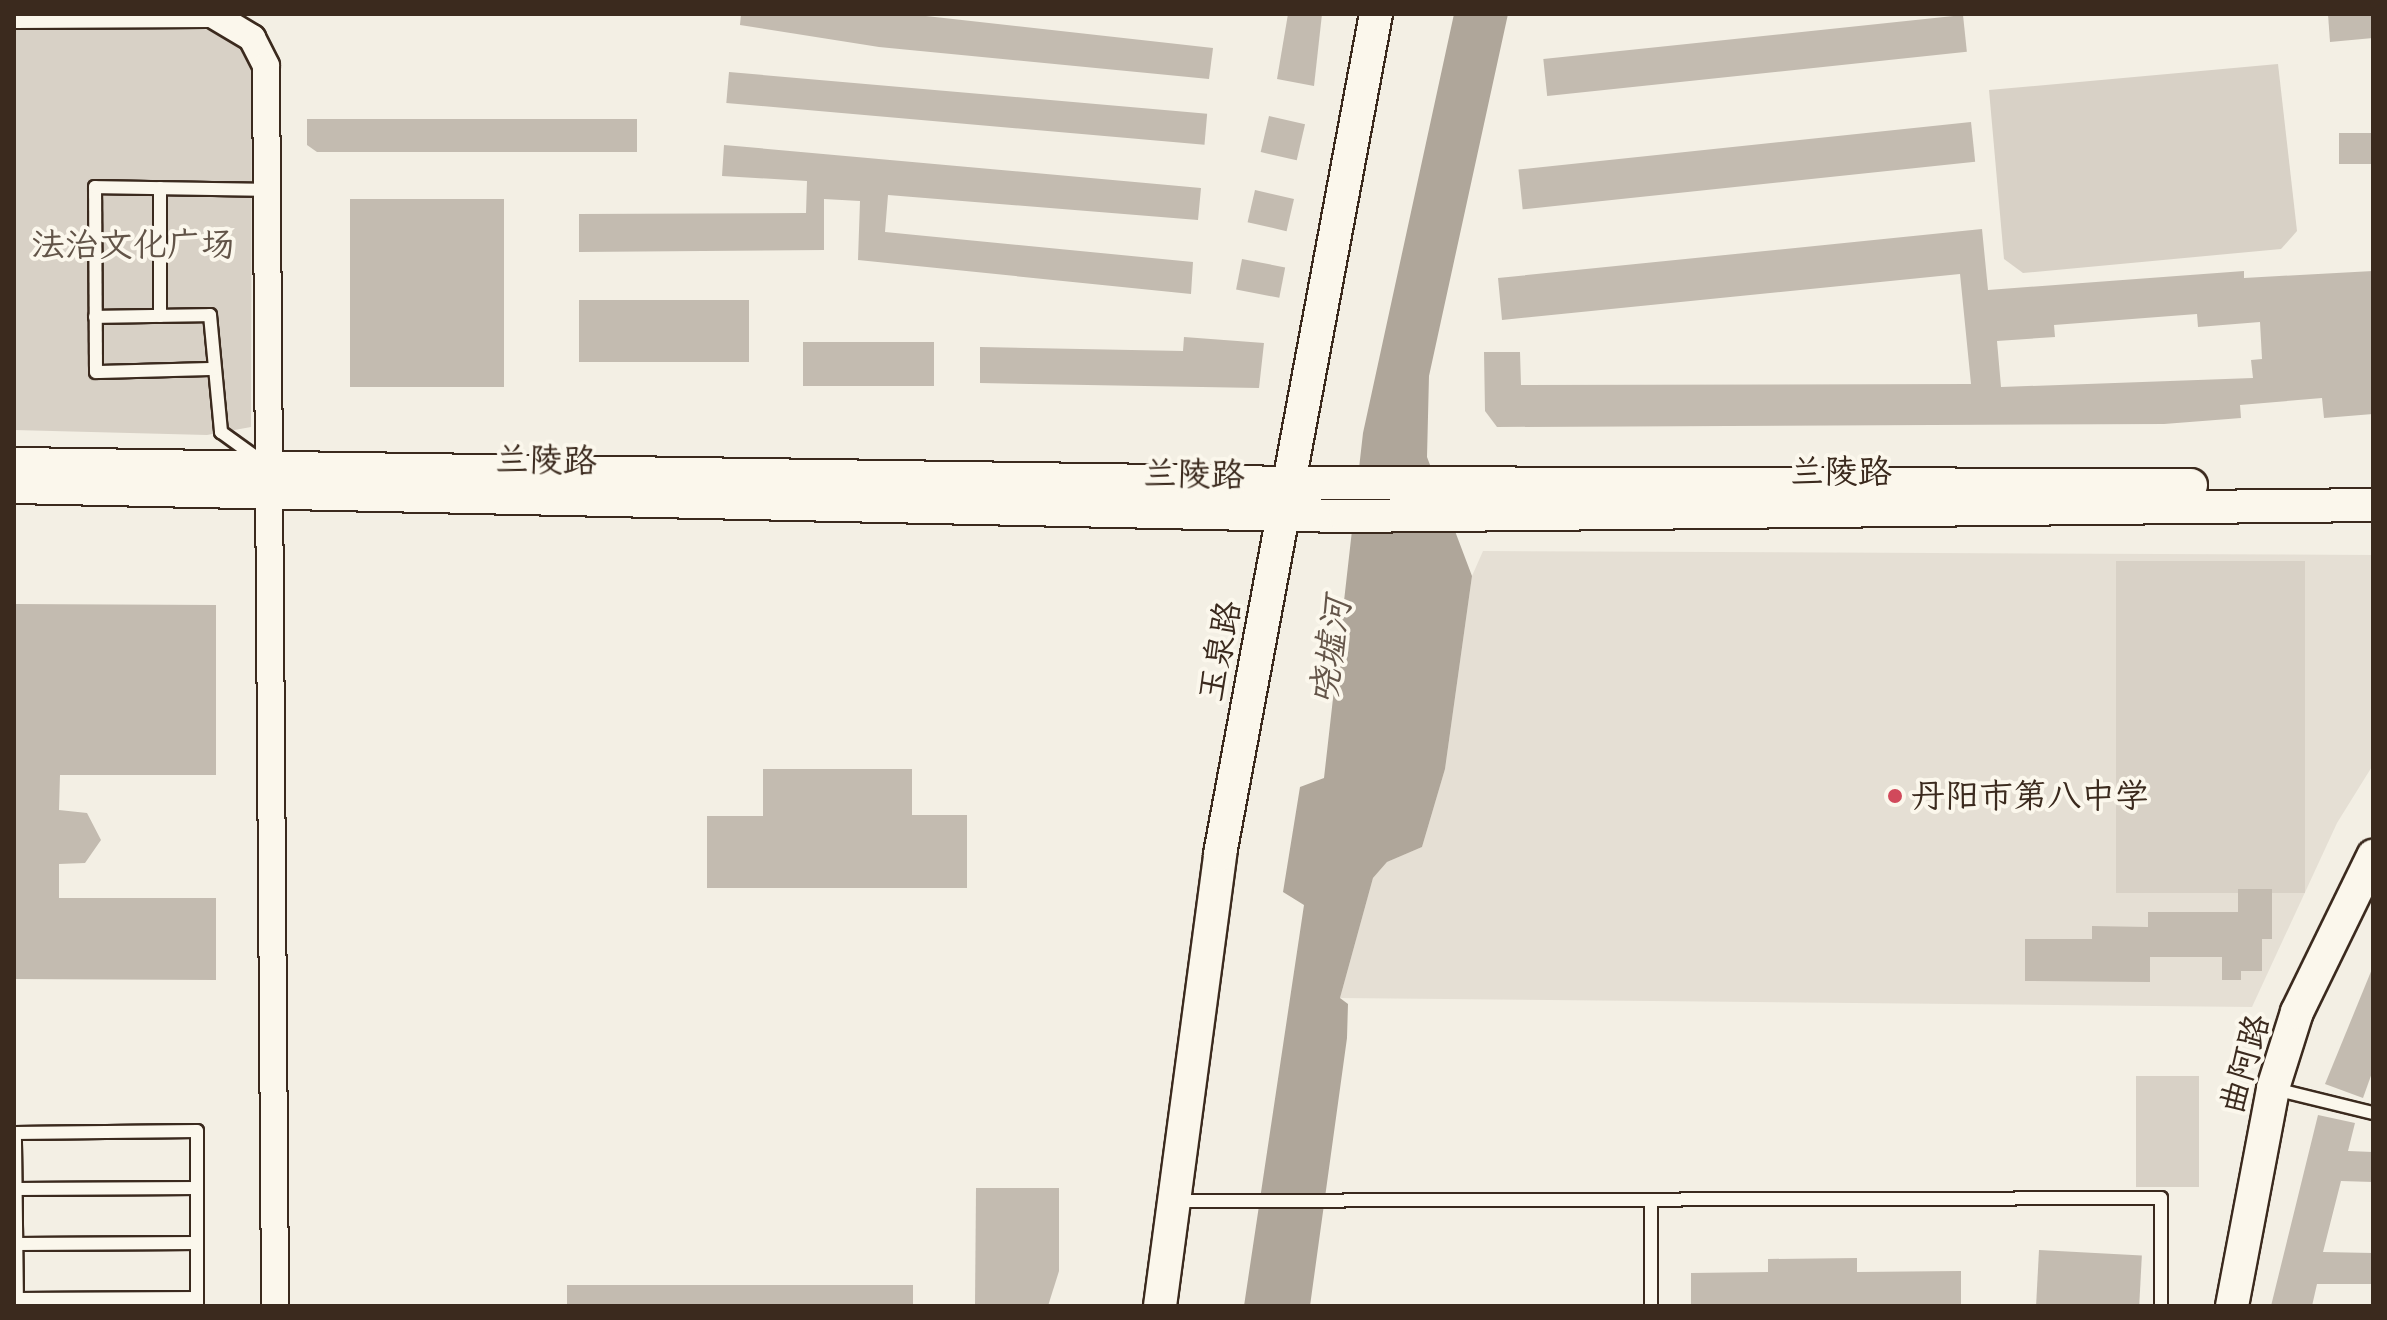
<!DOCTYPE html>
<html>
<head>
<meta charset="utf-8">
<style>
	body { margin:0 }
	#map { position:relative; width:2387px; height:1320px; overflow:hidden; background:#f3efe4; font-family:Caveat,"LXGW WenKai TC",sans-serif }
	div>[style] { position:absolute }
	.built>* { inset:0; background:#e5dfd4 }
	.green>* { inset:0; background:#d8d1c6; transform-origin:0 0 }
	.water>* { inset:0; background:#afa69a }
	.building>* { inset:0; background:#c3bbb0; transform-origin:0 0 }
	.roads { filter:drop-shadow(2px 0 #3b2a1e) drop-shadow(-2px 0 #3b2a1e) drop-shadow(0 2px #3b2a1e) drop-shadow(0 -2px #3b2a1e) }
	.service>* { height:12px; margin:-6px; padding:0 6px; transform-origin:6px; border-radius:6px; background:#fbf7ec }
	.minor>* { height:26px; margin:-13px; padding:0 13px; transform-origin:13px; border-radius:13px; background:#fbf7ec }
	.tertiary>* { height:32px; margin:-16px; padding:0 16px; transform-origin:16px; border-radius:16px; background:#fbf7ec }
	.dots>* { width:22px; height:22px; translate:-50% -50%; box-sizing:border-box; border:4px solid #fbf7ec; border-radius:50% }
	span { translate:-50% -50%; white-space:nowrap; text-align:center; line-height:1.15; -webkit-text-stroke:8px #fbf7ec; paint-order:stroke }
	.park-label { font-size:34px; color:#625448 }
	.street-label { font-size:34px; color:#3b2a1e }
	.poi-label { font-size:34px; color:#3b2a1e }
	.left { translate:0 -50%; text-align:left }
	.water-label { font-size:36px; color:#645549; font-style:italic }
	.frame { position:absolute; inset:0; border:16px solid #3b2a1e; pointer-events:none }
</style>
</head>
<body>
<div id="map">
	<div class="built">
		<div style="clip-path:polygon(1483px 551px,2373px 555px,2373px 765px,2337px 823px,2252px 1007px,1340px 998px,1373px 878px,1387px 862px,1422px 847px,1445px 769px,1472px 576px)"></div>
	</div>
	<div class="green">
		<div style="clip-path:polygon(14px 29px,208px 30px,238px 42px,252px 64px,251px 427px,207px 435px,14px 430px)"></div>
		<div style="clip-path:polygon(2278px 64px,2297px 231px,2281px 249px,2023px 273px,2004px 259px,1989px 90px)"></div>
		<div style="left:2116px;top:561px;width:189px;height:332px"></div>
		<div style="left:2136px;top:1076px;width:63px;height:111px"></div>
	</div>
	<div class="water">
		<div style="clip-path:polygon(1454px 14px,1508px 14px,1429px 376px,1427px 457px,1472px 576px,1445px 769px,1422px 847px,1387px 862px,1373px 878px,1340px 998px,1348px 1004px,1347px 1038px,1310px 1306px,1244px 1306px,1304px 905px,1283px 892px,1300px 787px,1324px 778px,1363px 433px)"></div>
	</div>
	<div class="building">
		<div style="clip-path:polygon(741px 14px,908px 14px,1213px 48px,1209px 79px,879px 47px,740px 25px)"></div>
		<div style="clip-path:polygon(1288px 14px,1322px 14px,1314px 86px,1277px 79px)"></div>
		<div style="clip-path:polygon(2328px 14px,2373px 14px,2373px 38px,2330px 42px)"></div>
		<div style="left:1963px;top:15px;width:37px;height:422px;rotate:84deg"></div>
		<div style="left:729px;top:72px;width:480px;height:31px;rotate:5deg"></div>
		<div style="left:1269px;top:116px;width:37px;height:37px;rotate:13deg"></div>
		<div style="clip-path:polygon(307px 119px,637px 119px,637px 152px,317px 152px,307px 145px)"></div>
		<div style="left:1971px;top:122px;width:40px;height:455px;rotate:84deg"></div>
		<div style="left:2373px;top:133px;width:31px;height:34px;rotate:90deg"></div>
		<div style="clip-path:polygon(724px 145px,1201px 188px,1198px 220px,888px 195px,885px 232px,1193px 262px,1191px 294px,858px 260px,860px 201px,824px 199px,824px 250px,579px 252px,579px 214px,806px 213px,807px 181px,722px 176px)"></div>
		<div style="left:1255px;top:190px;width:40px;height:33px;rotate:13deg"></div>
		<div style="left:504px;top:199px;width:188px;height:154px;rotate:90deg"></div>
		<div style="clip-path:polygon(evenodd,1982px 229px,1988px 290px,2244px 271px,2244px 278px,2373px 271px,2373px 414px,2324px 418px,2322px 398px,2240px 405px,2241px 418px,2164px 424px,1497px 427px,1485px 411px,1484px 352px,1520px 352px,1521px 385px,1971px 384px,1960px 274px,1502px 320px,1498px 278px,1982px 229px,2197px 314px,2198px 327px,2260px 322px,2262px 359px,2251px 360px,2253px 378px,2001px 387px,1997px 341px,2055px 337px,2054px 325px,2197px 314px)"></div>
		<div style="left:1242px;top:259px;width:44px;height:31px;rotate:11deg"></div>
		<div style="left:579px;top:300px;width:170px;height:62px"></div>
		<div style="clip-path:polygon(1184px 337px,1264px 343px,1259px 388px,980px 383px,980px 347px,1183px 351px)"></div>
		<div style="left:934px;top:342px;width:44px;height:131px;rotate:90deg"></div>
		<div style="clip-path:polygon(14px 604px,216px 605px,216px 775px,60px 775px,59px 810px,87px 813px,101px 840px,85px 863px,59px 864px,59px 898px,216px 898px,216px 980px,14px 979px)"></div>
		<div style="clip-path:polygon(763px 769px,912px 769px,912px 815px,967px 815px,967px 888px,707px 888px,707px 816px,763px 816px)"></div>
		<div style="clip-path:polygon(2238px 889px,2272px 889px,2272px 939px,2262px 939px,2262px 971px,2241px 971px,2241px 980px,2222px 980px,2222px 957px,2150px 957px,2150px 982px,2025px 981px,2025px 939px,2092px 939px,2092px 926px,2148px 927px,2148px 912px,2238px 912px)"></div>
		<div style="clip-path:polygon(2372px 969px,2373px 1070px,2363px 1098px,2325px 1084px)"></div>
		<div style="clip-path:polygon(2318px 1115px,2355px 1123px,2348px 1151px,2373px 1152px,2373px 1182px,2341px 1181px,2323px 1252px,2373px 1253px,2373px 1284px,2317px 1284px,2312px 1306px,2271px 1306px)"></div>
		<div style="clip-path:polygon(976px 1188px,1059px 1188px,1059px 1271px,1048px 1306px,975px 1306px)"></div>
		<div style="left:2039px;top:1250px;width:103px;height:56px;rotate:3deg"></div>
		<div style="clip-path:polygon(1857px 1258px,1857px 1272px,1961px 1271px,1961px 1306px,1691px 1306px,1691px 1273px,1768px 1272px,1768px 1259px)"></div>
		<div style="left:567px;top:1285px;width:346px;height:21px"></div>
	</div>
	<div class="roads">
		<div class="service">
			<div style="left:160px;top:188px;width:128px;rotate:90deg"></div>
			<div style="left:95px;top:317px;width:115px;rotate:-1deg"></div>
			<div style="left:210px;top:315px;width:118px;rotate:84.6deg"></div>
			<div style="left:221px;top:432px;width:48px;rotate:35.7deg"></div>
			<div style="left:213px;top:369px;width:117px;rotate:178.5deg"></div>
			<div style="left:96px;top:372px;width:185px;rotate:-90.3deg"></div>
			<div style="left:95px;top:187px;width:173px;rotate:1deg"></div>
			<div style="left:2275px;top:1089px;width:101px;rotate:13.8deg"></div>
			<div style="left:15px;top:1189px;width:182px;rotate:-0.3deg"></div>
			<div style="left:1651px;top:1200px;width:106px;rotate:90deg"></div>
			<div style="left:1176px;top:1201px;width:985px;rotate:-0.17deg"></div>
			<div style="left:2161px;top:1198px;width:108px;rotate:90deg"></div>
			<div style="left:16px;top:1244px;width:181px;rotate:-0.3deg"></div>
			<div style="left:17px;top:1299px;width:180px;rotate:-0.3deg"></div>
			<div style="left:17px;top:1306px;width:173px;rotate:-90.7deg"></div>
			<div style="left:15px;top:1133px;width:182px;rotate:-0.6deg"></div>
			<div style="left:197px;top:1131px;width:175px;rotate:90deg"></div>
		</div>
		<div class="minor">
			<div style="left:14px;top:15px;width:198px;rotate:-0.3deg"></div>
			<div style="left:212px;top:14px;width:47px;rotate:31deg"></div>
			<div style="left:252px;top:38px;width:31px;rotate:63deg"></div>
			<div style="left:266px;top:66px;width:1240px;rotate:89.58deg"></div>
		</div>
		<div class="tertiary">
			<div style="left:14px;top:464px;width:1275px;rotate:0.85deg"></div>
			<div style="left:1289px;top:483px;width:902px;rotate:0.13deg"></div>
			<div style="left:14px;top:487px;width:1331px;rotate:1.25deg"></div>
			<div style="left:1345px;top:516px;width:1028px;rotate:-0.61deg"></div>
			<div style="left:1160px;top:1306px;width:456px;rotate:-82.4deg"></div>
			<div style="left:1220px;top:854px;width:854px;rotate:-79.48deg"></div>
			<div style="left:2232px;top:1306px;width:222px;rotate:-79.3deg"></div>
			<div style="left:2273px;top:1088px;width:80px;rotate:-72.5deg"></div>
			<div style="left:2297px;top:1012px;width:174px;rotate:-64deg"></div>
		</div>
	</div>
	<div class="dots">
		<div style="left:1895px;top:796px;background:#d1495b"></div>
	</div>
	<div class="park-label">
		<span style="left:133px;top:245px">法治文化广场</span>
	</div>
	<div class="street-label">
		<span style="left:546px;top:460px;rotate:1deg">兰陵路</span>
		<span style="left:1841px;top:472px">兰陵路</span>
		<span style="left:1194px;top:474px;rotate:1deg">兰陵路</span>
		<span style="left:1219px;top:651px;rotate:-79deg">玉泉路</span>
		<span style="left:2244px;top:1064px;rotate:-74deg">曲阿路</span>
	</div>
	<div class="poi-label">
		<span class="left" style="left:1911px;top:796px">丹阳市第八中学</span>
	</div>
	<div class="water-label">
		<span style="left:1331px;top:651px;rotate:-82deg">哓墟河</span>
	</div>
	<div class="frame"></div>
</div>
</body>
</html>
